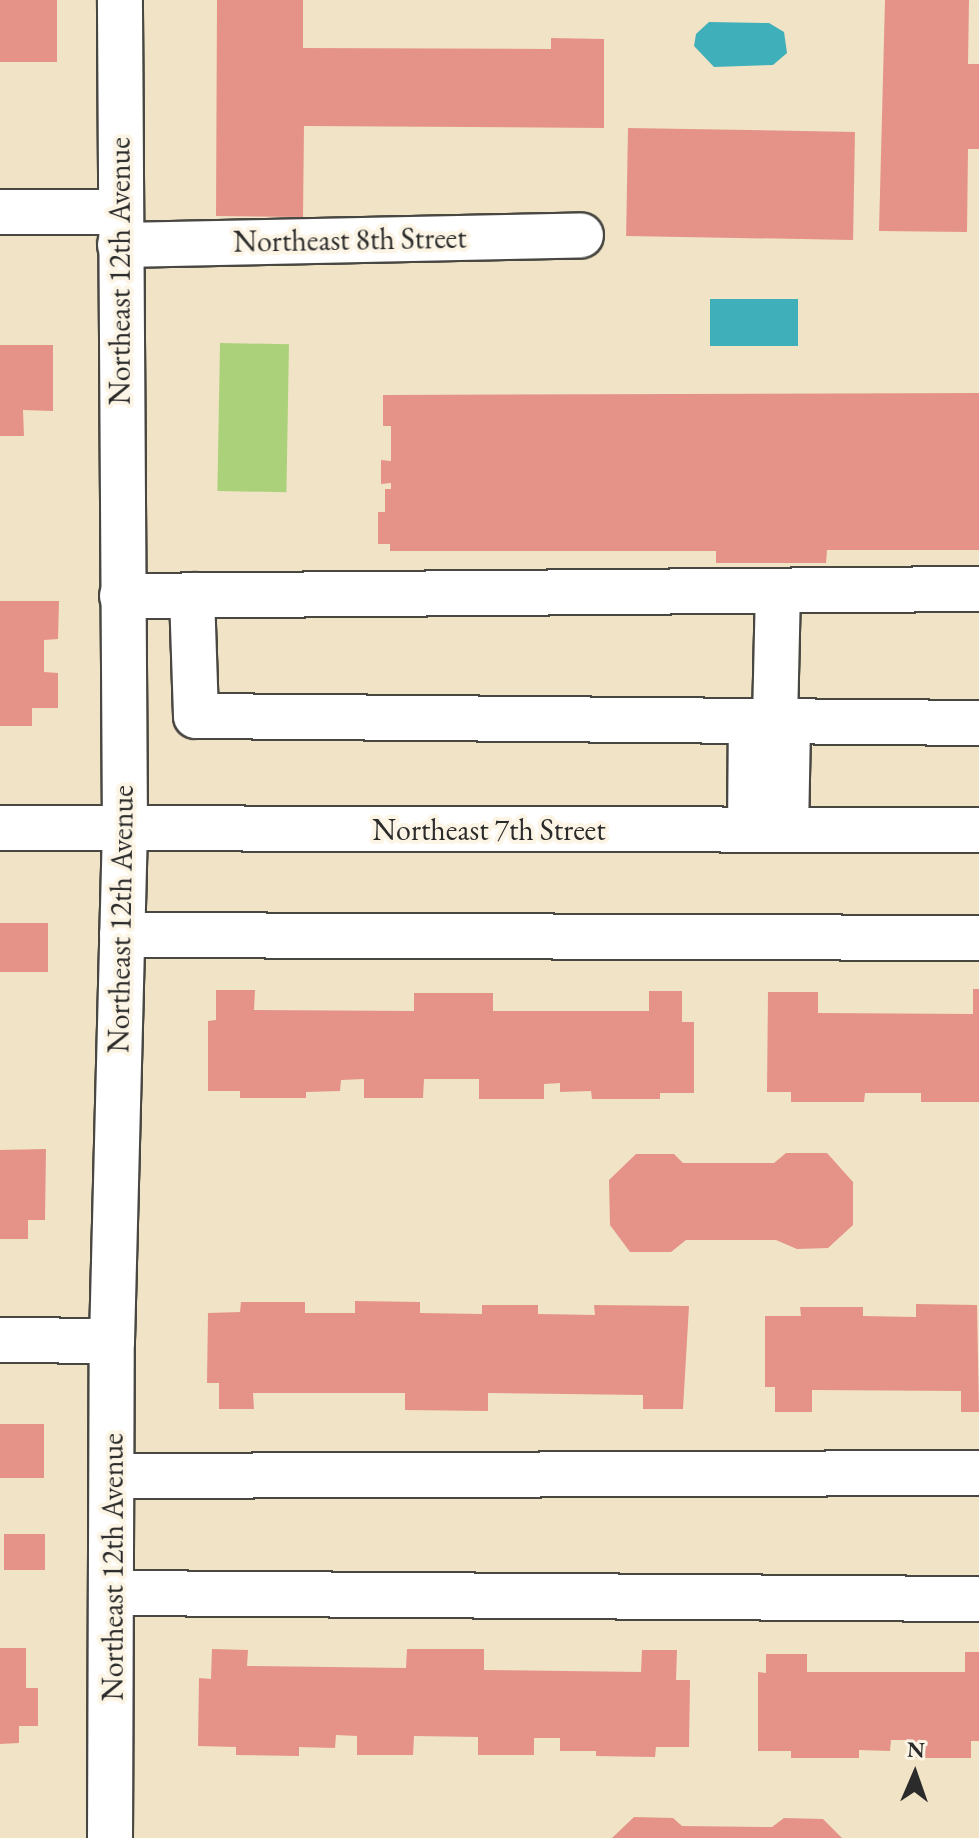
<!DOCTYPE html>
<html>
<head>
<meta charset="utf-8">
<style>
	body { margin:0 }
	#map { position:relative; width:979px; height:1838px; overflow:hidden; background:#f1e3c5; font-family:"EB Garamond",serif }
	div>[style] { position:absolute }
	.green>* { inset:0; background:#acd17b; transform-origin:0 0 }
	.water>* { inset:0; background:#3fafba; transform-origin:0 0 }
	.building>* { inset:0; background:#e59389; transform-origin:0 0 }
	.roads { filter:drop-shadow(2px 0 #494742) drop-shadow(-2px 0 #494742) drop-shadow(0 2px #494742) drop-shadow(0 -2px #494742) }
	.minor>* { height:44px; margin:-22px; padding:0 22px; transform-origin:22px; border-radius:22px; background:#fff }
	span { translate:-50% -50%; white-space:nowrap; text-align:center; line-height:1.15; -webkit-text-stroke:8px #fcf5e5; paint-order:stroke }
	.street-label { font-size:30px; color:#2b2b2b }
	.north { position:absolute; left:875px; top:1734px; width:80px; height:80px; -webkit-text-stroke:6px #fcf5e5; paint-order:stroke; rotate:2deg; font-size:22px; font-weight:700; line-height:32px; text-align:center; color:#2b2b2b }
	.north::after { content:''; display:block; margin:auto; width:28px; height:36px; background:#2b2b2b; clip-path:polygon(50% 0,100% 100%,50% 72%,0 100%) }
</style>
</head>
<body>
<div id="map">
	<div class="green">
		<div style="left:220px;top:343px;width:69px;height:148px;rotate:1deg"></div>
	</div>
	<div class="water">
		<div style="clip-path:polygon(709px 22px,769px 23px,784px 32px,787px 53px,773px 65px,714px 67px,694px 46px,696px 34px)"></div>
		<div style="left:710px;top:299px;width:88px;height:47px"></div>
	</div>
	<div class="building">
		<div style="left:0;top:0;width:57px;height:62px"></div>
		<div style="clip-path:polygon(217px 0,303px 0,303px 48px,551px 49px,551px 38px,604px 39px,604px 128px,304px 126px,303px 217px,216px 216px)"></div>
		<div style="clip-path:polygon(885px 0,969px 0,968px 64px,979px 64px,979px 149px,968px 149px,967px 232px,879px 231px)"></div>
		<div style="left:628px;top:128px;width:227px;height:108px;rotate:1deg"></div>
		<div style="clip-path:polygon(0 345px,53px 345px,53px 411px,23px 410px,24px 436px,0 436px)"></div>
		<div style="clip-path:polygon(979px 393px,979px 550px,827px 550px,826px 563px,716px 563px,716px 551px,390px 551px,390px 544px,378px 544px,378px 512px,385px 512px,385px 489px,391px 489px,391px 483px,381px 484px,381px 460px,391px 461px,391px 426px,383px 426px,383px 395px)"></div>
		<div style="clip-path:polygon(0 601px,59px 601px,58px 639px,44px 640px,44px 672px,58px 673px,58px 708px,32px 708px,32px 726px,0 726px)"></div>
		<div style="left:0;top:923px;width:48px;height:49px"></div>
		<div style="clip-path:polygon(973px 989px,979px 989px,979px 1102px,921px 1102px,921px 1093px,865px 1093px,864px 1102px,791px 1102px,791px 1092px,767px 1092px,768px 992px,818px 992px,818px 1013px,973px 1014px)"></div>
		<div style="clip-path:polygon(216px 990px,255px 990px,254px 1010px,414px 1011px,414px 993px,493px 993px,493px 1011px,649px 1011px,649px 991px,682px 991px,682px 1022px,694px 1022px,694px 1093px,660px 1093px,660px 1099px,592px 1099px,591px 1091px,560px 1092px,560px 1083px,544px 1084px,544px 1099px,479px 1099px,479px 1079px,424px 1079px,423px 1098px,364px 1098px,364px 1079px,341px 1080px,340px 1091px,306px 1092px,306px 1098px,240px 1098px,240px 1091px,208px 1091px,208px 1021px,216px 1020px)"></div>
		<div style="clip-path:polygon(46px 1149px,45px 1220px,28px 1220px,28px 1239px,0 1239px,0 1150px)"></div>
		<div style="clip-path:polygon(786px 1153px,827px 1153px,853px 1182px,853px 1225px,828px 1248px,797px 1249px,776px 1240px,686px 1240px,671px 1252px,630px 1252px,610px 1225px,609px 1180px,636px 1154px,674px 1154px,683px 1163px,774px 1163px)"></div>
		<div style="clip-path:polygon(355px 1301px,420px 1302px,420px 1313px,482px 1314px,482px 1305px,538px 1305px,538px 1314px,595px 1315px,594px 1305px,689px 1306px,683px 1409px,643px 1409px,643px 1395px,488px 1393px,488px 1411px,405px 1410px,405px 1393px,253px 1393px,254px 1409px,219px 1409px,219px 1383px,207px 1383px,208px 1313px,240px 1312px,241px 1302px,305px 1302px,305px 1313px,355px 1313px)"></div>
		<div style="clip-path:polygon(916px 1304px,977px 1305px,979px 1412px,961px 1412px,961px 1391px,812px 1390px,812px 1412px,775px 1412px,775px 1387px,765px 1387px,765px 1316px,801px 1316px,800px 1307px,863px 1307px,863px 1316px,916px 1317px)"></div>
		<div style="left:44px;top:1424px;width:54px;height:44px;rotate:90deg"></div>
		<div style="left:4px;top:1534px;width:41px;height:36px"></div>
		<div style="clip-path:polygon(0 1648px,26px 1648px,26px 1688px,38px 1688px,38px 1726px,19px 1726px,19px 1743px,0 1744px)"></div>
		<div style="clip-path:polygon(212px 1649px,248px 1650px,247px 1666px,406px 1668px,407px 1649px,484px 1649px,484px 1670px,641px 1672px,642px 1650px,677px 1650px,676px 1680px,690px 1680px,689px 1747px,656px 1747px,655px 1757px,596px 1756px,596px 1751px,560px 1751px,560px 1738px,534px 1738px,534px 1755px,478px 1755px,478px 1737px,414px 1736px,413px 1755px,357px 1755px,357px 1736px,336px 1735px,335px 1748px,299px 1747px,299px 1756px,236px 1755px,236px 1747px,198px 1746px,199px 1678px,211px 1679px)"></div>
		<div style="clip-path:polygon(965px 1652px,979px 1652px,979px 1741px,971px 1741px,971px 1758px,914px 1758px,914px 1740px,891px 1740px,890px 1751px,859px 1750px,859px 1758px,791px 1758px,791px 1751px,758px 1751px,758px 1672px,766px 1673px,766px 1654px,807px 1654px,807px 1672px,965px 1672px)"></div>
		<div style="clip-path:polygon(634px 1817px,673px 1818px,682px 1826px,772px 1827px,784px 1818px,823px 1819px,842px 1838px,612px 1838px)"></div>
	</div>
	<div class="roads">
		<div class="minor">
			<div style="left:0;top:212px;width:120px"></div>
			<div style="left:120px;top:245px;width:461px;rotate:-1.2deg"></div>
			<div style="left:192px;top:595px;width:121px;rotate:88.1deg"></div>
			<div style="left:196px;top:716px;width:783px;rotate:0.51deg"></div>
			<div style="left:122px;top:596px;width:857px;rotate:-0.47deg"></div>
			<div style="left:775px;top:721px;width:129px;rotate:-88.7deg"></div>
			<div style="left:0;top:828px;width:979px;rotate:0.12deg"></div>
			<div style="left:750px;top:830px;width:109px;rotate:-89.5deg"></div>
			<div style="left:786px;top:830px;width:109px;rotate:-88.9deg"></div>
			<div style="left:122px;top:935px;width:857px;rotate:0.2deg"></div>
			<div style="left:0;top:1340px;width:112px;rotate:0.5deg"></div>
			<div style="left:114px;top:1476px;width:865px;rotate:-0.2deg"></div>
			<div style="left:115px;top:1593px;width:864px;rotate:0.4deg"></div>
			<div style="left:110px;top:1838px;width:497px;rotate:-89.8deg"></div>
			<div style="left:112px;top:1341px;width:512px;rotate:-88.55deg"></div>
			<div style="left:125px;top:829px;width:829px;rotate:-90.35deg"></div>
		</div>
	</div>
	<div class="street-label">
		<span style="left:350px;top:240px;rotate:-1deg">Northeast 8th Street</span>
		<span style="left:120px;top:271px;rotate:-90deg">Northeast 12th Avenue</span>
		<span style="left:489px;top:830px">Northeast 7th Street</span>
		<span style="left:121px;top:919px;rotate:-89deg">Northeast 12th Avenue</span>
		<span style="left:113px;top:1567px;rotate:-90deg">Northeast 12th Avenue</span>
	</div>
	<div class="north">N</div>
</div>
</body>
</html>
